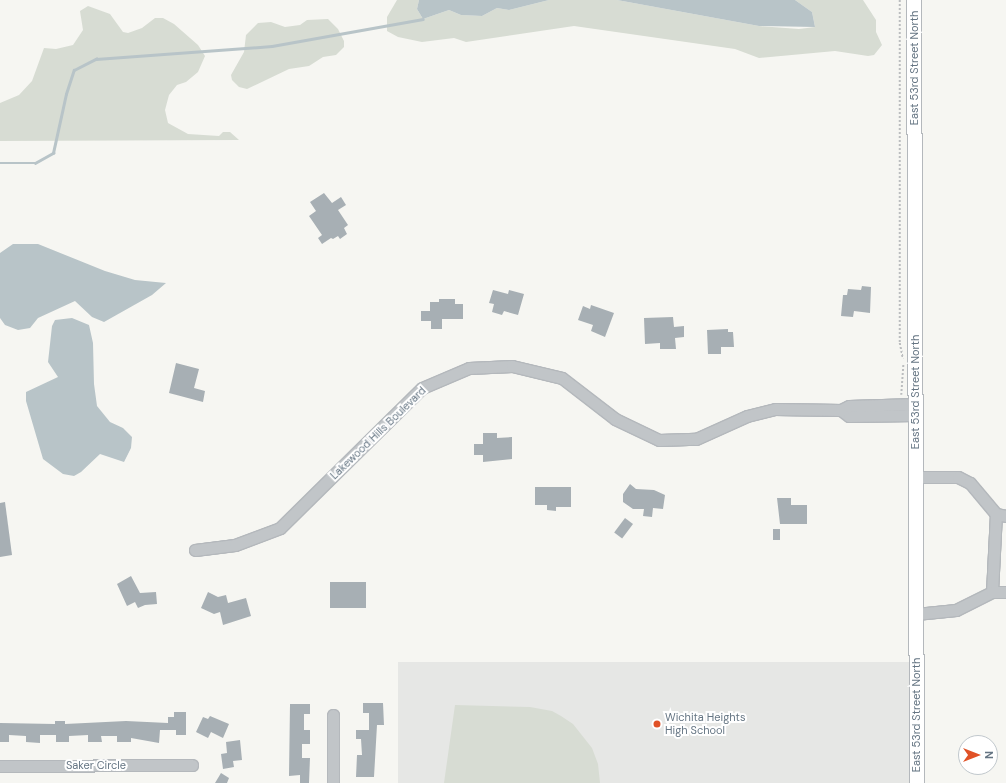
<!DOCTYPE html>
<html>
<head>
<meta charset="utf-8">
<style>
	body { margin:0 }
	#map { position:relative; width:1006px; height:783px; overflow:hidden; background:#f6f6f2; font-family:"DM Sans",sans-serif }
	div>[style] { position:absolute }
	.built>* { inset:0; background:#e6e7e5; transform-origin:0 0 }
	.green>* { inset:0; background:#d7dcd3 }
	.water>* { inset:0; background:#b8c4c8 }
	.stream>* { height:2.5px; margin:-1.25px; padding:0 1.25px; transform-origin:1.25px; border-radius:1.25px; background:#b8c4c8 }
	.building>* { inset:0; background:#a7afb4; transform-origin:0 0 }
	.path>* { height:1.5px; margin-top:-0.75px; transform-origin:0; background:repeating-linear-gradient(90deg,#bbbdbf 0 2px,transparent 0 4px) }
	.roads { filter:drop-shadow(1px 0 #b4b8bc) drop-shadow(-1px 0 #b4b8bc) drop-shadow(0 1px #b4b8bc) drop-shadow(0 -1px #b4b8bc) }
	.minor>* { height:11px; margin:-5.5px; padding:0 5.5px; transform-origin:5.5px; border-radius:5.5px; background:#c1c5c8 }
	.major>* { height:14px; margin:-7px; padding:0 7px; transform-origin:7px; border-radius:7px; background:#fff }
	.dots>* { width:11px; height:11px; translate:-50% -50%; box-sizing:border-box; border:2px solid #fff; border-radius:50% }
	span { translate:-50% -50%; white-space:nowrap; text-align:center; line-height:1.15; -webkit-text-stroke:4px #fff; paint-order:stroke }
	.street-label { font-size:11px; color:#657583 }
	.poi-label { font-size:11px; color:#657583 }
	.left { translate:0 -50%; text-align:left }
	.north { position:absolute; left:958px; top:735px; width:40px; height:40px; box-sizing:border-box; background:#fff; border:1px solid #c1c8cd; border-radius:50%; rotate:90deg; font-size:11px; font-weight:700; line-height:16px; text-align:center; color:#657583 }
	.north::after { content:''; display:block; margin:auto; width:14px; height:18px; background:#e05227; clip-path:polygon(50% 0,100% 100%,50% 72%,0 100%) }
</style>
</head>
<body>
<div id="map">
	<div class="built">
		<div style="left:916px;top:662px;width:121px;height:518px;rotate:90deg"></div>
	</div>
	<div class="green">
		<div style="clip-path:polygon(397px 0,419px 0,417px 9px,423px 19px,449px 10px,461px 15px,482px 16px,497px 8px,509px 10px,549px 0,617px 0,759px 26px,799px 29px,815px 27px,812px 12px,795px 0,863px 0,876px 20px,876px 32px,882px 45px,874px 55px,868px 56px,835px 51px,759px 58px,735px 49px,574px 26px,466px 42px,454px 38px,422px 42px,398px 37px,387px 31px,387px 17px)"></div>
		<div style="clip-path:polygon(88px 6px,110px 14px,123px 32px,128px 33px,142px 28px,155px 18px,163px 18px,174px 24px,198px 45px,205px 56px,198px 72px,186px 82px,177px 85px,169px 95px,165px 110px,168px 123px,188px 134px,219px 136px,223px 132px,230px 132px,239px 140px,0 141px,0 103px,19px 95px,32px 81px,44px 48px,56px 49px,73px 45px,83px 30px,80px 11px)"></div>
		<div style="clip-path:polygon(328px 19px,338px 29px,344px 41px,344px 47px,336px 55px,323px 57px,309px 66px,289px 69px,247px 89px,239px 87px,232px 80px,231px 75px,244px 52px,246px 35px,258px 23px,271px 22px,285px 27px,300px 25px,307px 20px)"></div>
		<div style="clip-path:polygon(455px 705px,530px 707px,552px 711px,561px 716px,573px 724px,592px 748px,598px 764px,600px 783px,444px 783px)"></div>
	</div>
	<div class="water">
		<div style="clip-path:polygon(419px 0,549px 0,509px 10px,497px 8px,482px 16px,461px 15px,449px 10px,423px 19px,417px 9px)"></div>
		<div style="clip-path:polygon(617px 0,795px 0,812px 12px,815px 27px,759px 26px)"></div>
		<div style="clip-path:polygon(13px 244px,38px 244px,105px 271px,135px 280px,166px 283px,152px 295px,104px 322px,92px 317px,75px 301px,38px 318px,30px 328px,18px 330px,5px 325px,0 318px,0 253px)"></div>
		<div style="clip-path:polygon(72px 318px,89px 325px,93px 343px,94px 384px,97px 406px,110px 422px,123px 428px,132px 437px,131px 448px,124px 462px,100px 454px,81px 472px,74px 476px,63px 474px,43px 459px,26px 401px,26px 392px,58px 377px,48px 362px,52px 326px,55px 320px)"></div>
	</div>
	<div class="stream">
		<div style="left:0;top:163px;width:35px"></div>
		<div style="left:35px;top:163px;width:21px;rotate:-29deg"></div>
		<div style="left:53px;top:153px;width:60px;rotate:-77.6deg"></div>
		<div style="left:66px;top:94px;width:25px;rotate:-72deg"></div>
		<div style="left:74px;top:70px;width:25px;rotate:-27deg"></div>
		<div style="left:96px;top:59px;width:176px;rotate:-4.2deg"></div>
		<div style="left:272px;top:46px;width:153px;rotate:-10.1deg"></div>
	</div>
	<div class="building">
		<div style="clip-path:polygon(324px 193px,332px 203px,341px 197px,346px 205px,338px 210px,348px 225px,344px 228px,347px 234px,340px 239px,338px 236px,333px 239px,331px 238px,322px 244px,318px 238px,322px 235px,309px 216px,316px 211px,310px 202px)"></div>
		<div style="clip-path:polygon(862px 286px,871px 287px,870px 313px,854px 311px,853px 317px,841px 316px,843px 295px,847px 295px,848px 289px,861px 290px)"></div>
		<div style="clip-path:polygon(493px 290px,508px 294px,509px 290px,524px 294px,518px 315px,504px 311px,502px 315px,492px 312px,494px 304px,489px 303px)"></div>
		<div style="clip-path:polygon(439px 299px,455px 299px,455px 304px,463px 304px,463px 319px,442px 319px,442px 329px,431px 329px,431px 321px,421px 321px,421px 311px,430px 311px,430px 302px,439px 302px)"></div>
		<div style="clip-path:polygon(591px 305px,614px 313px,605px 337px,591px 331px,593px 325px,578px 320px,583px 306px,590px 309px)"></div>
		<div style="clip-path:polygon(673px 317px,674px 327px,684px 326px,684px 337px,675px 338px,676px 349px,660px 349px,660px 343px,645px 344px,644px 318px)"></div>
		<div style="clip-path:polygon(728px 329px,728px 332px,733px 332px,734px 347px,721px 347px,721px 354px,708px 354px,707px 330px)"></div>
		<div style="clip-path:polygon(176px 363px,199px 369px,194px 388px,205px 391px,203px 402px,169px 393px)"></div>
		<div style="clip-path:polygon(483px 433px,497px 433px,497px 438px,512px 437px,512px 459px,483px 462px,483px 455px,474px 455px,474px 444px,483px 444px)"></div>
		<div style="clip-path:polygon(630px 484px,636px 489px,654px 490px,665px 495px,663px 509px,653px 508px,652px 517px,643px 516px,644px 509px,633px 509px,623px 502px,623px 494px)"></div>
		<div style="clip-path:polygon(535px 487px,571px 487px,571px 507px,556px 507px,556px 511px,547px 510px,547px 505px,535px 505px)"></div>
		<div style="clip-path:polygon(777px 498px,791px 498px,791px 505px,807px 505px,807px 524px,780px 524px)"></div>
		<div style="clip-path:polygon(5px 502px,12px 555px,0 557px,0 503px)"></div>
		<div style="left:625px;top:518px;width:10px;height:18px;rotate:37deg"></div>
		<div style="left:773px;top:529px;width:7px;height:11px"></div>
		<div style="clip-path:polygon(131px 576px,140px 593px,156px 592px,157px 604px,145px 605px,138px 608px,135px 602px,127px 606px,117px 584px)"></div>
		<div style="left:330px;top:582px;width:36px;height:26px"></div>
		<div style="clip-path:polygon(208px 592px,218px 597px,226px 595px,228px 603px,246px 598px,251px 616px,223px 625px,220px 612px,214px 614px,201px 608px)"></div>
		<div style="clip-path:polygon(363px 703px,383px 703px,384px 725px,377px 725px,374px 777px,356px 777px,357px 755px,362px 755px,361px 739px,356px 739px,356px 730px,369px 730px,369px 713px,363px 713px)"></div>
		<div style="clip-path:polygon(290px 704px,310px 704px,310px 714px,304px 714px,304px 730px,310px 730px,310px 744px,302px 744px,302px 758px,310px 758px,309px 783px,300px 783px,300px 775px,289px 776px)"></div>
		<div style="clip-path:polygon(174px 712px,186px 712px,186px 735px,176px 735px,176px 730px,160px 730px,159px 743px,131px 738px,131px 742px,117px 742px,117px 736px,101px 736px,102px 742px,88px 742px,88px 735px,69px 736px,69px 742px,56px 742px,56px 735px,40px 735px,40px 743px,26px 742px,26px 736px,9px 735px,9px 742px,0 742px,0 723px,55px 724px,55px 721px,65px 721px,65px 724px,126px 721px,168px 723px,168px 717px,174px 717px)"></div>
		<div style="clip-path:polygon(210px 716px,229px 724px,223px 738px,211px 732px,208px 738px,196px 732px,203px 717px,208px 719px)"></div>
		<div style="clip-path:polygon(240px 740px,242px 760px,233px 761px,234px 767px,223px 769px,221px 754px,227px 753px,226px 742px)"></div>
		<div style="clip-path:polygon(221px 773px,229px 778px,227px 783px,215px 783px)"></div>
	</div>
	<div class="path">
		<div style="left:900px;top:0;width:343px;rotate:90deg"></div>
		<div style="left:900px;top:343px;width:16px;rotate:79deg"></div>
		<div style="left:901px;top:395px;width:30px;rotate:-86deg"></div>
	</div>
	<div class="roads">
		<div class="minor">
			<div style="left:841px;top:410px;width:10px;rotate:37deg"></div>
			<div style="left:849px;top:416px;width:66px;rotate:-0.9deg"></div>
			<div style="left:915px;top:477px;width:43px"></div>
			<div style="left:958px;top:477px;width:13px;rotate:27deg"></div>
			<div style="left:970px;top:483px;width:40px;rotate:50deg"></div>
			<div style="left:996px;top:514px;width:10px;rotate:11deg"></div>
			<div style="left:195px;top:550px;width:40px;rotate:-7.1deg"></div>
			<div style="left:235px;top:545px;width:48px;rotate:-20.7deg"></div>
			<div style="left:280px;top:528px;width:199px;rotate:-44.6deg"></div>
			<div style="left:422px;top:388px;width:51px;rotate:-23.1deg"></div>
			<div style="left:469px;top:368px;width:43px;rotate:-2.7deg"></div>
			<div style="left:512px;top:366px;width:51px;rotate:13.5deg"></div>
			<div style="left:562px;top:378px;width:67px;rotate:37.7deg"></div>
			<div style="left:615px;top:419px;width:49px;rotate:25.5deg"></div>
			<div style="left:659px;top:440px;width:37px;rotate:-2deg"></div>
			<div style="left:696px;top:439px;width:56px;rotate:-24.3deg"></div>
			<div style="left:747px;top:416px;width:29px;rotate:-14deg"></div>
			<div style="left:775px;top:409px;width:66px;rotate:0.9deg"></div>
			<div style="left:841px;top:410px;width:9px;rotate:-27deg"></div>
			<div style="left:849px;top:406px;width:66px;rotate:-1.7deg"></div>
			<div style="left:992px;top:592px;width:78px;rotate:-87.1deg"></div>
			<div style="left:916px;top:614px;width:40px;rotate:-5.7deg"></div>
			<div style="left:956px;top:610px;width:40px;rotate:-26.6deg"></div>
			<div style="left:992px;top:592px;width:14px"></div>
			<div style="left:0;top:766px;width:192px;rotate:-0.3deg"></div>
			<div style="left:333px;top:783px;width:68px;rotate:-90deg"></div>
		</div>
		<div class="major">
			<div style="left:914px;top:0;width:783px;rotate:89.78deg"></div>
		</div>
	</div>
	<div class="dots">
		<div style="left:657px;top:724px;background:#e05227"></div>
	</div>
	<div class="street-label">
		<span style="left:914px;top:68px;rotate:-90deg">East 53rd Street North</span>
		<span style="left:915px;top:392px;rotate:-90deg">East 53rd Street North</span>
		<span style="left:378px;top:433px;rotate:-44deg">Lakewood Hills Boulevard</span>
		<span style="left:916px;top:715px;rotate:-90deg">East 53rd Street North</span>
		<span style="left:96px;top:765px">Saker Circle</span>
	</div>
	<div class="poi-label">
		<span class="left" style="left:665px;top:724px">Wichita Heights<br>High School</span>
	</div>
	<div class="north">N</div>
</div>
</body>
</html>
